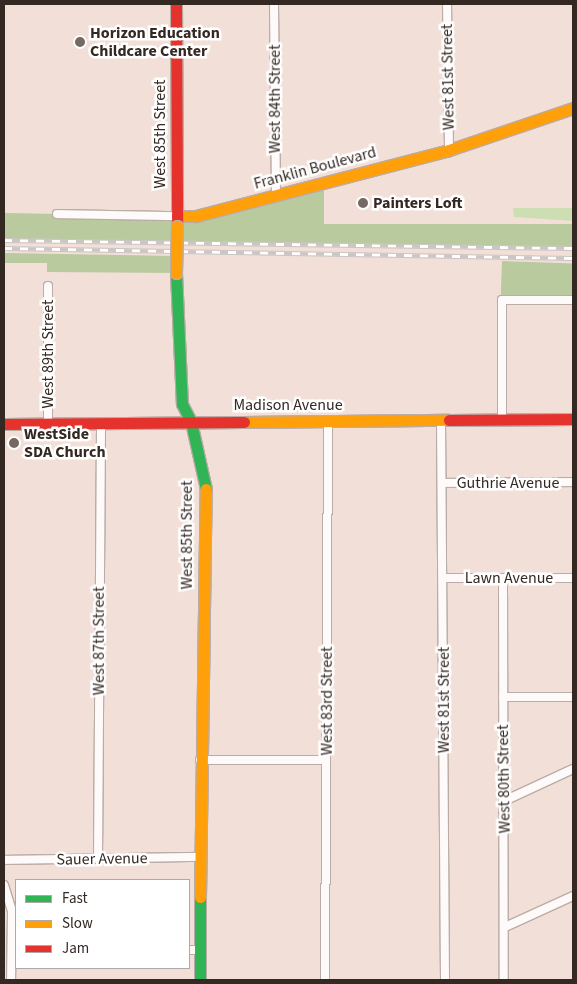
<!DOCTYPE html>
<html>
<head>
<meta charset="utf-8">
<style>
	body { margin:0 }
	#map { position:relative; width:577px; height:984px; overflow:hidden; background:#f2dfd8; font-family:"Source Sans 3",sans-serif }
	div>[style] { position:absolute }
	.green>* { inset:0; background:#cddeb3 }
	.forest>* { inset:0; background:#b9ca9f; transform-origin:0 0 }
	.roads { filter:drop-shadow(1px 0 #baaca6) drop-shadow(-1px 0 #baaca6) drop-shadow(0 1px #baaca6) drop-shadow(0 -1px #baaca6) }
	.street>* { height:8px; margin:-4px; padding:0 4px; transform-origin:4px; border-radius:4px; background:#fdfaf9 }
	.fast>* { height:11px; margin:-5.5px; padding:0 5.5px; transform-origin:5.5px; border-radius:5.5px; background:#30b455 }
	.slow>* { height:11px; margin:-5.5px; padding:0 5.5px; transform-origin:5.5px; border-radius:5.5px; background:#ff9f0a }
	.jam>* { height:11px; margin:-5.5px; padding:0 5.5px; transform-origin:5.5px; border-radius:5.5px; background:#e5322d }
	.rail>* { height:4.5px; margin-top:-2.25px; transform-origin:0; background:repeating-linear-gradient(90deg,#fff 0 8px,#cbc6c4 0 16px); box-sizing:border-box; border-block:1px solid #cbc6c4 }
	.bridges { filter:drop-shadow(1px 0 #baaca6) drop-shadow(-1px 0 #baaca6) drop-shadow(0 1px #baaca6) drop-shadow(0 -1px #baaca6) }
	.slow-bridge>* { height:11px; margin:-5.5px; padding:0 5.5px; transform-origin:5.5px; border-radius:5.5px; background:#ff9f0a }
	.dots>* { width:14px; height:14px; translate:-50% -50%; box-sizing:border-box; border:2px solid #fff; border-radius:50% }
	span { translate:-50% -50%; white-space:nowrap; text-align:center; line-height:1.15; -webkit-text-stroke:5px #fff; paint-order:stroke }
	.poi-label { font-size:16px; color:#342823; font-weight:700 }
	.left { translate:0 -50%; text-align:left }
	.street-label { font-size:16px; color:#342823 }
	.frame { position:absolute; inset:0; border:5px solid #342823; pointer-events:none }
	.legend { position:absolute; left:15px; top:879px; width:175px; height:90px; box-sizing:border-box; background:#fff; border:1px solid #aea9a7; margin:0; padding:6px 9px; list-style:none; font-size:15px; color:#342823 }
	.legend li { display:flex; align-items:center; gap:10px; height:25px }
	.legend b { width:25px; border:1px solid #aea9a7 }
</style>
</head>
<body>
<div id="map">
	<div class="green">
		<div style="clip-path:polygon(513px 208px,573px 208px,573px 221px,514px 217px)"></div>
	</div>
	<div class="forest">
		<div style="clip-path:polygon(324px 183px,324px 224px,573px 224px,573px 248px,4px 240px,4px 213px,177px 216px)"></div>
		<div style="clip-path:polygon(4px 253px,176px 256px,176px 273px,47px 272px,47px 263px,4px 263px)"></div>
		<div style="left:502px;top:261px;width:71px;height:39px;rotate:2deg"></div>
	</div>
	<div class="roads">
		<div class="street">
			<div style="left:274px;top:4px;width:191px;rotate:89.4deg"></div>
			<div style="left:447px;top:4px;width:146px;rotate:89.2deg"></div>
			<div style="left:57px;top:214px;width:120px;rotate:1deg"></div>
			<div style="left:48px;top:286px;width:137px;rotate:90deg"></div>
			<div style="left:441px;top:419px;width:561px;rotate:89.59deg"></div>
			<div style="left:502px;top:419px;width:119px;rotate:-90deg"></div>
			<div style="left:502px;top:300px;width:71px"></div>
			<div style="left:442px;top:483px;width:131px;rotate:-0.4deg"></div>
			<div style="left:444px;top:578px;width:129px"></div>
			<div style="left:503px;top:578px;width:402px;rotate:89.9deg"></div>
			<div style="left:503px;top:697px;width:70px"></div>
			<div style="left:200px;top:760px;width:126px"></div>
			<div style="left:504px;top:801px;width:76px;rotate:-24.9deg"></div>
			<div style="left:98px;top:859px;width:436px;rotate:-89.6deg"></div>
			<div style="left:4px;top:860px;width:197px;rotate:-0.9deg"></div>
			<div style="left:4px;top:885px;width:28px;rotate:73deg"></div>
			<div style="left:12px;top:912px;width:68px;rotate:90.8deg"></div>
			<div style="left:505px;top:927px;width:75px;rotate:-24.5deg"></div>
			<div style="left:189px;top:950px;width:11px"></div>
			<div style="left:325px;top:980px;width:559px;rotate:-89.69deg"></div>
		</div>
		<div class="fast">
			<div style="left:176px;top:273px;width:131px;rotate:87.4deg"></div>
			<div style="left:182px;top:404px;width:20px;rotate:63deg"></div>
			<div style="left:191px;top:422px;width:69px;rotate:77.4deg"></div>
			<div style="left:200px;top:897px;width:83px;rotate:90deg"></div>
		</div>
		<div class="slow">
			<div style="left:177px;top:216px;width:19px"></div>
			<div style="left:196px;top:216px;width:261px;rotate:-14.6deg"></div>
			<div style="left:449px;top:150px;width:131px;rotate:-18.7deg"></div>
			<div style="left:244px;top:422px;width:205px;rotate:-0.6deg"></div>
			<div style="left:200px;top:897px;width:408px;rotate:-89.2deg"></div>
		</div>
		<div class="jam">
			<div style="left:176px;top:4px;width:218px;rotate:89.7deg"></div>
			<div style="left:449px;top:420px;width:124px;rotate:-0.5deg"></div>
			<div style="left:4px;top:424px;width:240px;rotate:-0.5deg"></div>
		</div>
	</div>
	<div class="rail">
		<div style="left:4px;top:240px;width:569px;rotate:0.81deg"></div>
		<div style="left:4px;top:248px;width:569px;rotate:1.01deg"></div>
	</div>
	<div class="bridges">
		<div class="slow-bridge">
			<div style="left:176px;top:273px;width:47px;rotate:-88.8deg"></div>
		</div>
	</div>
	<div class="dots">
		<div style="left:80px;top:42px;background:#766862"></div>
		<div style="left:363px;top:203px;background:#766862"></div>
		<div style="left:14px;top:443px;background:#766862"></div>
	</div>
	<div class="poi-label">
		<span class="left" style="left:90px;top:42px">Horizon Education<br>Childcare Center</span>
		<span class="left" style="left:373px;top:203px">Painters Loft</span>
		<span class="left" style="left:24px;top:443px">WestSide<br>SDA Church</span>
	</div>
	<div class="street-label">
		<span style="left:448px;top:77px;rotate:-91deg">West 81st Street</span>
		<span style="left:275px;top:99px;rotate:-90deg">West 84th Street</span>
		<span style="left:160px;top:134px;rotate:-90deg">West 85th Street</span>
		<span style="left:315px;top:168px;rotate:-15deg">Franklin Boulevard</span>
		<span style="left:48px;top:354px;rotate:-90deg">West 89th Street</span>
		<span style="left:288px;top:405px">Madison Avenue</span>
		<span style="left:508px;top:483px">Guthrie Avenue</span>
		<span style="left:187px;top:535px;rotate:-90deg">West 85th Street</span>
		<span style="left:509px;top:578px">Lawn Avenue</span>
		<span style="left:99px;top:641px;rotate:-90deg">West 87th Street</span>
		<span style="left:444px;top:700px;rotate:-90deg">West 81st Street</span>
		<span style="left:327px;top:701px;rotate:-90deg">West 83rd Street</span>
		<span style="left:504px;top:779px;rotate:-91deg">West 80th Street</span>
		<span style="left:102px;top:859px;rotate:-1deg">Sauer Avenue</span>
	</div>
	<div class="frame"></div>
	<ul class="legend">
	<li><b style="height:6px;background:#30b455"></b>Fast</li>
	<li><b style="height:6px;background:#ff9f0a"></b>Slow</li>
	<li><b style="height:6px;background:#e5322d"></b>Jam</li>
	</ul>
</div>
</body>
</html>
